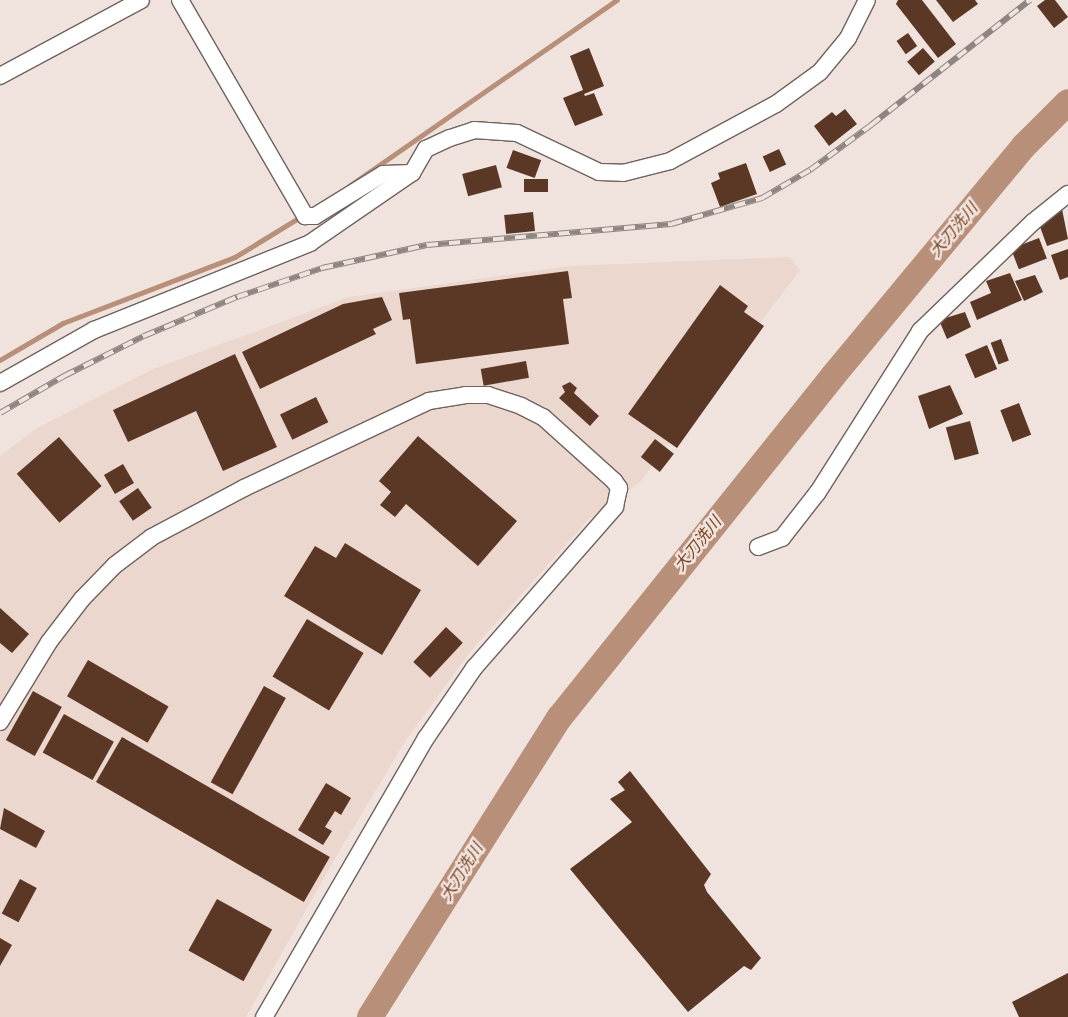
<!DOCTYPE html>
<html>
<head>
<meta charset="utf-8">
<style>
	body { margin:0 }
	#map { position:relative; width:1068px; height:1017px; overflow:hidden; background:#f0e3dd; font-family:"Work Sans","Noto Sans JP",sans-serif }
	div>[style] { position:absolute }
	.built>* { inset:0; background:#ebd7cd }
	.stream>* { height:4.5px; margin:-2.25px; padding:0 2.25px; transform-origin:2.25px; border-radius:2.25px; background:#b88f79 }
	.river>* { height:26px; margin:-13px; padding:0 13px; transform-origin:13px; border-radius:13px; background:#b88f79 }
	.building>* { inset:0; background:#5b3825; transform-origin:0 0 }
	.roads { filter:drop-shadow(1px 0 #6e635e) drop-shadow(-1px 0 #6e635e) drop-shadow(0 1px #6e635e) drop-shadow(0 -1px #6e635e) }
	.minor>* { height:16px; margin:-8px; padding:0 8px; transform-origin:8px; border-radius:8px; background:#fff }
	.rail>* { height:5.5px; margin-top:-2.75px; transform-origin:0; background:repeating-linear-gradient(90deg,#f0e3dd 0 11px,#8e8581 0 22px); box-sizing:border-box; border-block:1px solid #8e8581 }
	span { translate:-50% -50%; white-space:nowrap; text-align:center; line-height:1.15; -webkit-text-stroke:5px #f0e3dd; paint-order:stroke }
	.water-label { font-size:16px; color:#7a4323; font-style:italic }
</style>
</head>
<body>
<div id="map">
	<div class="built">
		<div style="clip-path:polygon(790px 257px,800px 270px,640px 482px,588px 520px,470px 652px,406px 740px,334px 860px,246px 1017px,0 1017px,0 456px,37px 428px,153px 369px,349px 297px,570px 266px)"></div>
	</div>
	<div class="stream">
		<div style="left:349px;top:186px;width:326px;rotate:-34.8deg"></div>
		<div style="left:0;top:360px;width:73px;rotate:-30.4deg"></div>
		<div style="left:63px;top:323px;width:184px;rotate:-21deg"></div>
		<div style="left:235px;top:257px;width:79px;rotate:-31.5deg"></div>
	</div>
	<div class="river">
		<div style="left:370px;top:1017px;width:355px;rotate:-57.7deg"></div>
		<div style="left:560px;top:717px;width:437px;rotate:-51.3deg"></div>
		<div style="left:833px;top:376px;width:299px;rotate:-50.3deg"></div>
		<div style="left:1024px;top:146px;width:62px;rotate:-45deg"></div>
	</div>
	<div class="building">
		<div style="clip-path:polygon(898px 0,922px 0,956px 44px,938px 58px,896px 4px)"></div>
		<div style="clip-path:polygon(936px 0,975px 0,978px 4px,953px 22px)"></div>
		<div style="clip-path:polygon(1045px 0,1055px 0,1068px 17px,1054px 28px,1037px 6px)"></div>
		<div style="left:908px;top:33px;width:16px;height:14px;rotate:55deg"></div>
		<div style="clip-path:polygon(589px 48px,604px 86px,584px 94px,585px 96px,594px 93px,603px 115px,575px 126px,563px 98px,583px 90px,570px 56px)"></div>
		<div style="left:923px;top:48px;width:18px;height:21px;rotate:49deg"></div>
		<div style="clip-path:polygon(845px 109px,857px 124px,829px 146px,814px 126px,832px 112px,836px 116px)"></div>
		<div style="left:779px;top:149px;width:17px;height:18px;rotate:65deg"></div>
		<div style="left:513px;top:150px;width:30px;height:19px;rotate:20deg"></div>
		<div style="clip-path:polygon(746px 163px,757px 194px,720px 207px,711px 183px,720px 179px,718px 173px)"></div>
		<div style="left:496px;top:165px;width:23px;height:35px;rotate:75deg"></div>
		<div style="left:548px;top:179px;width:13px;height:24px;rotate:90deg"></div>
		<div style="clip-path:polygon(1062px 209px,1068px 239px,1047px 246px,1039px 224px,1049px 220px,1049px 214px)"></div>
		<div style="left:533px;top:212px;width:19px;height:29px;rotate:84deg"></div>
		<div style="left:1039px;top:238px;width:22px;height:30px;rotate:69deg"></div>
		<div style="clip-path:polygon(1068px 249px,1068px 277px,1060px 280px,1051px 255px)"></div>
		<div style="clip-path:polygon(568px 271px,572px 298px,563px 299px,569px 344px,416px 364px,410px 319px,403px 320px,399px 293px)"></div>
		<div style="clip-path:polygon(1010px 273px,1022px 300px,977px 320px,970px 302px,991px 293px,986px 281px)"></div>
		<div style="clip-path:polygon(1035px 275px,1043px 292px,1024px 301px,1015px 281px)"></div>
		<div style="clip-path:polygon(720px 285px,748px 306px,744px 312px,764px 326px,677px 448px,628px 414px)"></div>
		<div style="clip-path:polygon(382px 297px,392px 320px,373px 329px,376px 334px,260px 389px,242px 352px,343px 304px)"></div>
		<div style="clip-path:polygon(965px 312px,971px 327px,947px 339px,939px 320px)"></div>
		<div style="left:1001px;top:339px;width:23px;height:11px;rotate:70deg"></div>
		<div style="left:987px;top:345px;width:26px;height:24px;rotate:67deg"></div>
		<div style="clip-path:polygon(235px 354px,277px 447px,223px 471px,196px 411px,128px 442px,113px 410px)"></div>
		<div style="left:526px;top:361px;width:17px;height:46px;rotate:80deg"></div>
		<div style="clip-path:polygon(570px 382px,577px 388px,574px 393px,599px 416px,590px 426px,559px 398px,565px 392px,562px 386px)"></div>
		<div style="clip-path:polygon(950px 385px,963px 414px,929px 429px,918px 396px)"></div>
		<div style="left:316px;top:397px;width:28px;height:40px;rotate:64deg"></div>
		<div style="left:1019px;top:403px;width:34px;height:20px;rotate:69deg"></div>
		<div style="left:970px;top:421px;width:34px;height:25px;rotate:75deg"></div>
		<div style="clip-path:polygon(418px 436px,517px 521px,478px 566px,406px 504px,395px 517px,380px 505px,391px 492px,379px 481px)"></div>
		<div style="left:59px;top:437px;width:65px;height:56px;rotate:49deg"></div>
		<div style="left:655px;top:439px;width:24px;height:23px;rotate:38deg"></div>
		<div style="left:123px;top:464px;width:22px;height:22px;rotate:60deg"></div>
		<div style="left:138px;top:488px;width:24px;height:23px;rotate:55deg"></div>
		<div style="clip-path:polygon(345px 543px,421px 590px,382px 655px,284px 596px,315px 546px,336px 558px)"></div>
		<div style="clip-path:polygon(0 608px,29px 634px,12px 653px,0 643px)"></div>
		<div style="left:307px;top:619px;width:66px;height:67px;rotate:31deg"></div>
		<div style="left:446px;top:627px;width:23px;height:48px;rotate:43deg"></div>
		<div style="left:88px;top:660px;width:93px;height:42px;rotate:30deg"></div>
		<div style="left:264px;top:686px;width:25px;height:110px;rotate:29deg"></div>
		<div style="left:33px;top:691px;width:33px;height:56px;rotate:29deg"></div>
		<div style="left:64px;top:714px;width:57px;height:44px;rotate:29deg"></div>
		<div style="left:122px;top:737px;width:240px;height:52px;rotate:30deg"></div>
		<div style="clip-path:polygon(630px 771px,711px 874px,704px 885px,707px 892px,761px 958px,751px 970px,744px 966px,688px 1012px,570px 869px,632px 822px,610px 799px,625px 790px,618px 782px)"></div>
		<div style="clip-path:polygon(326px 783px,351px 798px,341px 815px,335px 811px,325px 827px,332px 831px,323px 845px,298px 830px)"></div>
		<div style="clip-path:polygon(4px 808px,45px 831px,36px 848px,0 829px)"></div>
		<div style="left:20px;top:879px;width:19px;height:39px;rotate:28deg"></div>
		<div style="left:217px;top:899px;width:63px;height:59px;rotate:29deg"></div>
		<div style="clip-path:polygon(0 938px,12px 945px,0 966px)"></div>
		<div style="clip-path:polygon(1068px 973px,1068px 1017px,1019px 1017px,1012px 1002px)"></div>
	</div>
	<div class="roads">
		<div class="minor">
			<div style="left:180px;top:0;width:250px;rotate:59.9deg"></div>
			<div style="left:305px;top:216px;width:10px"></div>
			<div style="left:315px;top:216px;width:80px;rotate:-31.7deg"></div>
			<div style="left:383px;top:174px;width:29px;rotate:-2deg"></div>
			<div style="left:0;top:76px;width:160px;rotate:-28.3deg"></div>
			<div style="left:0;top:383px;width:108px;rotate:-29.4deg"></div>
			<div style="left:94px;top:330px;width:233px;rotate:-21.9deg"></div>
			<div style="left:310px;top:243px;width:124px;rotate:-34.5deg"></div>
			<div style="left:412px;top:173px;width:28px;rotate:-60deg"></div>
			<div style="left:426px;top:149px;width:26px;rotate:-25deg"></div>
			<div style="left:450px;top:138px;width:25px;rotate:-18deg"></div>
			<div style="left:474px;top:130px;width:43px;rotate:4deg"></div>
			<div style="left:517px;top:133px;width:91px;rotate:25.4deg"></div>
			<div style="left:599px;top:172px;width:24px;rotate:2deg"></div>
			<div style="left:623px;top:173px;width:49px;rotate:-14.3deg"></div>
			<div style="left:670px;top:161px;width:120px;rotate:-28.3deg"></div>
			<div style="left:776px;top:104px;width:54px;rotate:-36deg"></div>
			<div style="left:820px;top:72px;width:44px;rotate:-50.5deg"></div>
			<div style="left:848px;top:38px;width:42px;rotate:-63.4deg"></div>
			<div style="left:758px;top:547px;width:26px;rotate:-21deg"></div>
			<div style="left:782px;top:538px;width:58px;rotate:-52deg"></div>
			<div style="left:818px;top:492px;width:191px;rotate:-57.6deg"></div>
			<div style="left:920px;top:331px;width:157px;rotate:-44deg"></div>
			<div style="left:1033px;top:222px;width:45px;rotate:-38.7deg"></div>
			<div style="left:0;top:722px;width:94px;rotate:-58.5deg"></div>
			<div style="left:49px;top:642px;width:54px;rotate:-52.5deg"></div>
			<div style="left:82px;top:599px;width:47px;rotate:-45.9deg"></div>
			<div style="left:115px;top:565px;width:46px;rotate:-37.1deg"></div>
			<div style="left:152px;top:537px;width:104px;rotate:-28deg"></div>
			<div style="left:244px;top:488px;width:204px;rotate:-25.2deg"></div>
			<div style="left:429px;top:401px;width:36px;rotate:-9deg"></div>
			<div style="left:465px;top:395px;width:23px"></div>
			<div style="left:488px;top:395px;width:35px;rotate:18deg"></div>
			<div style="left:521px;top:406px;width:25px;rotate:27deg"></div>
			<div style="left:543px;top:417px;width:96px;rotate:42deg"></div>
			<div style="left:614px;top:481px;width:9px;rotate:54deg"></div>
			<div style="left:619px;top:488px;width:19px;rotate:102deg"></div>
			<div style="left:615px;top:507px;width:214px;rotate:131.2deg"></div>
			<div style="left:474px;top:668px;width:85px;rotate:124.4deg"></div>
			<div style="left:426px;top:738px;width:323px;rotate:120.1deg"></div>
		</div>
	</div>
	<div class="rail">
		<div style="left:0;top:413px;width:74px;rotate:-30deg"></div>
		<div style="left:64px;top:376px;width:89px;rotate:-26.6deg"></div>
		<div style="left:144px;top:336px;width:101px;rotate:-22.8deg"></div>
		<div style="left:237px;top:297px;width:90px;rotate:-18.8deg"></div>
		<div style="left:322px;top:268px;width:107px;rotate:-12.4deg"></div>
		<div style="left:427px;top:245px;width:245px;rotate:-4.9deg"></div>
		<div style="left:671px;top:224px;width:95px;rotate:-15.9deg"></div>
		<div style="left:762px;top:198px;width:56px;rotate:-30.3deg"></div>
		<div style="left:810px;top:170px;width:76px;rotate:-36.4deg"></div>
		<div style="left:871px;top:125px;width:202px;rotate:-38.2deg"></div>
	</div>
	<div class="water-label">
		<span style="left:954px;top:230px;rotate:-50deg">大刀洗川</span>
		<span style="left:698px;top:544px;rotate:-51deg">大刀洗川</span>
		<span style="left:462px;top:872px;rotate:-58deg">大刀洗川</span>
	</div>
</div>
</body>
</html>
